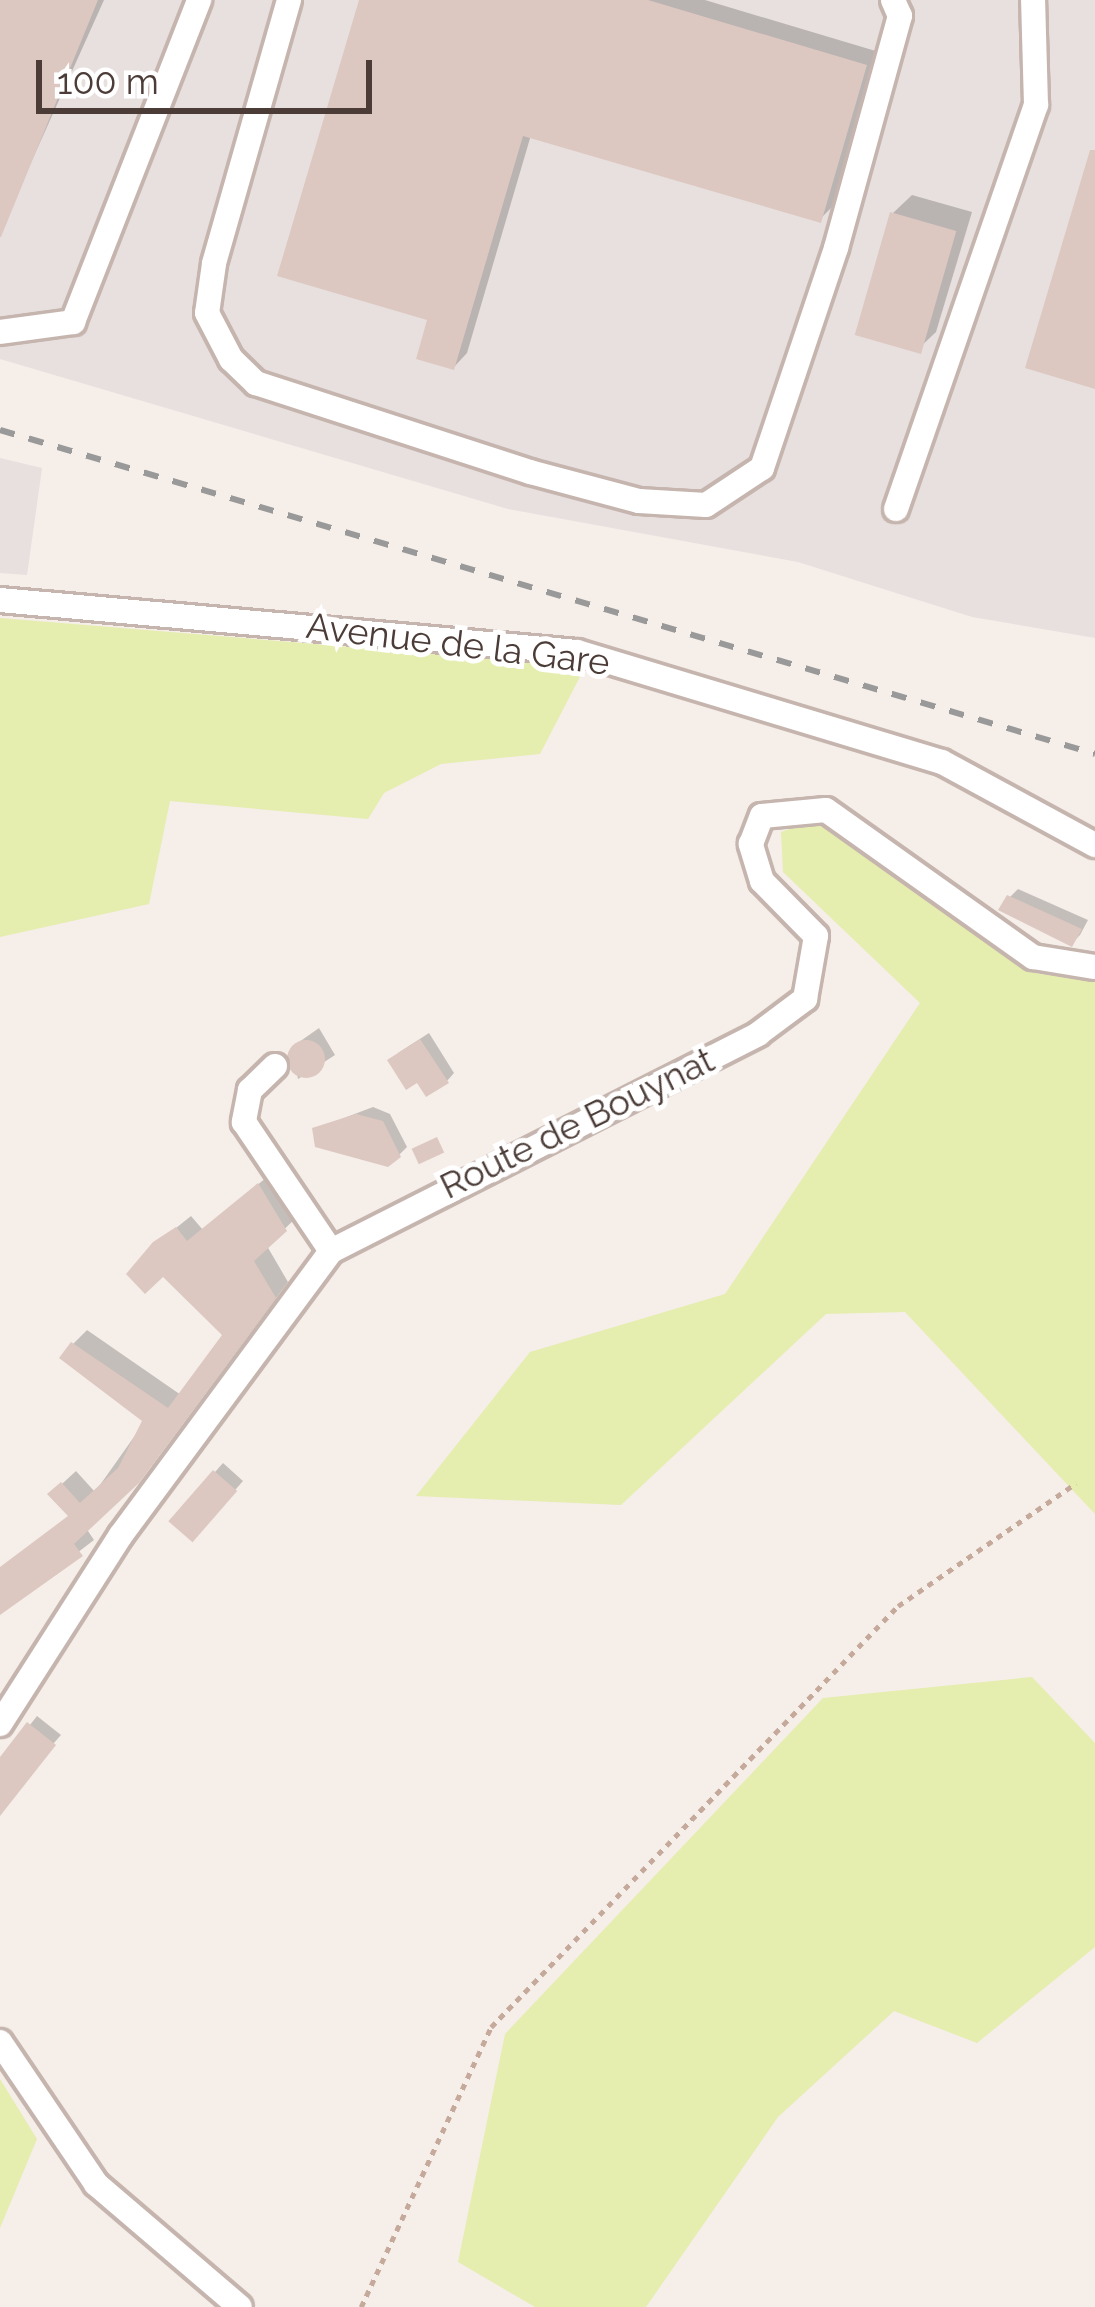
<!DOCTYPE html>
<html>
<head>
<meta charset="utf-8">
<style>
	body { margin:0 }
	#map { position:relative; width:1095px; height:2307px; overflow:hidden; background:#f6eee9; font-family:Raleway,sans-serif }
	div>[style] { position:absolute }
	.industrial>* { inset:0; background:#e8e0de }
	.green>* { inset:0; background:#e5edaf }
	.shadow>* { inset:0; background:#0003 }
	.building>* { inset:0; background:#dcc8c1; transform-origin:0 0 }
	.round { border-radius:50% }
	.path>* { height:4.5px; margin-top:-2.25px; transform-origin:0; background:repeating-linear-gradient(90deg,#c5a99b 0 6px,transparent 0 12px) }
	.roads { filter:drop-shadow(3px 0 #c5b5ae) drop-shadow(-3px 0 #c5b5ae) drop-shadow(0 3px #c5b5ae) drop-shadow(0 -3px #c5b5ae) }
	.minor>* { height:24px; margin:-12px; padding:0 12px; transform-origin:12px; border-radius:12px; background:#fff }
	.rail>* { height:6px; margin-top:-3px; transform-origin:0; background:repeating-linear-gradient(90deg,#999 0 15px,transparent 0 30px) }
	span { translate:-50% -50%; white-space:nowrap; text-align:center; line-height:1.15; -webkit-text-stroke:10px #fff; paint-order:stroke }
	.street-label { font-size:36px; color:#4b3c37 }
	.scale { position:absolute; left:36px; top:60px; width:336px; height:54px; box-sizing:border-box; border:6px solid #4b3c37; border-top:0; padding-left:15px; font-size:36px; line-height:42px; white-space:nowrap; color:#4b3c37; -webkit-text-stroke:9px #fff; paint-order:stroke }
</style>
</head>
<body>
<div id="map">
	<div class="industrial">
		<div style="clip-path:polygon(0 0,1095px 0,1095px 638px,972px 617px,798px 562px,508px 509px,0 359px)"></div>
		<div style="clip-path:polygon(0 458px,42px 468px,27px 575px,0 573px)"></div>
	</div>
	<div class="green">
		<div style="clip-path:polygon(0 618px,364px 648px,585px 667px,540px 754px,441px 764px,384px 793px,368px 819px,170px 801px,149px 904px,0 937px)"></div>
		<div style="clip-path:polygon(806px 823px,844px 831px,1039px 974px,1095px 977px,1095px 1514px,905px 1312px,826px 1314px,621px 1505px,416px 1496px,530px 1352px,725px 1294px,920px 1003px,783px 872px,781px 832px)"></div>
		<div style="clip-path:polygon(1032px 1677px,1095px 1743px,1095px 1947px,977px 2043px,894px 2011px,778px 2117px,646px 2307px,535px 2307px,458px 2262px,505px 2034px,823px 1698px)"></div>
		<div style="clip-path:polygon(0 2079px,37px 2139px,0 2228px)"></div>
	</div>
	<div class="shadow">
		<div style="clip-path:polygon(0 0,104px 0,11px 207px,0 202px)"></div>
		<div style="clip-path:polygon(362px 0,705px 0,879px 52px,833px 206px,820px 219px,531px 135px,467px 353px,454px 367px,431px 318px)"></div>
		<div style="clip-path:polygon(912px 195px,972px 212px,936px 332px,917px 350px,893px 213px)"></div>
		<div style="clip-path:polygon(1018px 889px,1088px 920px,1080px 935px,1072px 943px,1010px 897px)"></div>
		<div style="clip-path:polygon(319px 1028px,335px 1055px,298px 1079px,292px 1047px)"></div>
		<div style="clip-path:polygon(429px 1033px,454px 1073px,447px 1081px,398px 1053px)"></div>
		<div style="clip-path:polygon(373px 1107px,390px 1114px,407px 1147px,399px 1155px,315px 1129px)"></div>
		<div style="clip-path:polygon(273px 1172px,299px 1215px,267px 1246px,288px 1282px,152px 1465px,86px 1528px,94px 1540px,5px 1608px,0 1570px,70px 1515px,51px 1494px,76px 1471px,95px 1492px,146px 1420px,73px 1344px,87px 1330px,181px 1395px,226px 1335px,156px 1244px,191px 1216px,203px 1230px)"></div>
		<div style="clip-path:polygon(223px 1463px,243px 1481px,201px 1529px,215px 1472px)"></div>
		<div style="clip-path:polygon(37px 1716px,61px 1735px,0 1805px,0 1763px)"></div>
	</div>
	<div class="building">
		<div style="clip-path:polygon(0 0,98px 0,1px 237px,0 237px)"></div>
		<div style="clip-path:polygon(359px 0,648px 0,867px 65px,821px 223px,523px 136px,454px 370px,416px 359px,427px 320px,277px 276px)"></div>
		<div style="clip-path:polygon(1090px 150px,1095px 150px,1095px 389px,1025px 368px)"></div>
		<div style="left:890px;top:212px;width:69px;height:128px;rotate:16deg"></div>
		<div style="clip-path:polygon(1007px 895px,1082px 929px,1072px 947px,998px 910px)"></div>
		<div style="clip-path:polygon(420px 1039px,449px 1083px,426px 1097px,417px 1083px,406px 1090px,387px 1060px)"></div>
		<div class="round" style="left:287px;top:1040px;width:38px;height:38px"></div>
		<div style="clip-path:polygon(356px 1114px,383px 1121px,401px 1157px,388px 1167px,315px 1147px,312px 1128px)"></div>
		<div style="left:437px;top:1137px;width:17px;height:28px;rotate:65deg"></div>
		<div style="clip-path:polygon(258px 1183px,287px 1231px,254px 1261px,276px 1298px,139px 1483px,74px 1544px,83px 1556px,0 1615px,0 1567px,68px 1516px,47px 1494px,61px 1482px,80px 1503px,118px 1468px,142px 1421px,59px 1358px,71px 1342px,168px 1408px,222px 1335px,163px 1277px,145px 1294px,126px 1274px,153px 1242px,176px 1227px,187px 1241px)"></div>
		<div style="left:213px;top:1470px;width:32px;height:68px;rotate:41deg"></div>
		<div style="clip-path:polygon(27px 1722px,56px 1745px,0 1816px,0 1757px)"></div>
	</div>
	<div class="path">
		<div style="left:361px;top:2307px;width:309px;rotate:-65.1deg"></div>
		<div style="left:491px;top:2027px;width:586px;rotate:-45.97deg"></div>
		<div style="left:898px;top:1606px;width:216px;rotate:-34.6deg"></div>
	</div>
	<div class="roads">
		<div class="minor">
			<div style="left:289px;top:0;width:274px;rotate:105.9deg"></div>
			<div style="left:214px;top:264px;width:49px;rotate:98.1deg"></div>
			<div style="left:207px;top:313px;width:52px;rotate:62.4deg"></div>
			<div style="left:231px;top:359px;width:35px;rotate:44deg"></div>
			<div style="left:256px;top:383px;width:288px;rotate:18deg"></div>
			<div style="left:530px;top:472px;width:113px;rotate:14.9deg"></div>
			<div style="left:639px;top:501px;width:67px;rotate:3.4deg"></div>
			<div style="left:706px;top:505px;width:67px;rotate:-33.5deg"></div>
			<div style="left:762px;top:468px;width:232px;rotate:-71.4deg"></div>
			<div style="left:836px;top:248px;width:241px;rotate:-74.6deg"></div>
			<div style="left:900px;top:16px;width:17px;rotate:-114deg"></div>
			<div style="left:0;top:332px;width:74px;rotate:-7.8deg"></div>
			<div style="left:73px;top:322px;width:346px;rotate:-68.6deg"></div>
			<div style="left:896px;top:509px;width:428px;rotate:-70.9deg"></div>
			<div style="left:1036px;top:105px;width:105px;rotate:-91.6deg"></div>
			<div style="left:0;top:600px;width:579px;rotate:5.15deg"></div>
			<div style="left:577px;top:652px;width:381px;rotate:16.8deg"></div>
			<div style="left:942px;top:762px;width:174px;rotate:28.5deg"></div>
			<div style="left:275px;top:1066px;width:35px;rotate:136deg"></div>
			<div style="left:250px;top:1090px;width:33px;rotate:101deg"></div>
			<div style="left:244px;top:1122px;width:156px;rotate:56deg"></div>
			<div style="left:0;top:1724px;width:224px;rotate:-57.4deg"></div>
			<div style="left:121px;top:1535px;width:353px;rotate:-53.5deg"></div>
			<div style="left:331px;top:1251px;width:479px;rotate:-26.9deg"></div>
			<div style="left:758px;top:1034px;width:59px;rotate:-36.7deg"></div>
			<div style="left:805px;top:999px;width:64px;rotate:-80.1deg"></div>
			<div style="left:816px;top:936px;width:77px;rotate:-134.5deg"></div>
			<div style="left:762px;top:881px;width:39px;rotate:-107deg"></div>
			<div style="left:751px;top:844px;width:30px;rotate:-69deg"></div>
			<div style="left:762px;top:816px;width:64px;rotate:-5.4deg"></div>
			<div style="left:826px;top:810px;width:254px;rotate:35.4deg"></div>
			<div style="left:1033px;top:957px;width:63px;rotate:9.2deg"></div>
			<div style="left:0;top:2042px;width:171px;rotate:55.9deg"></div>
			<div style="left:96px;top:2184px;width:189px;rotate:40.5deg"></div>
		</div>
	</div>
	<div class="rail">
		<div style="left:0;top:430px;width:1142px;rotate:16.48deg"></div>
	</div>
	<div class="street-label">
		<span style="left:458px;top:644px;rotate:7deg">Avenue de la Gare</span>
		<span style="left:577px;top:1123px;rotate:-26deg">Route de Bouynat</span>
	</div>
	<div class="scale">100 m</div>
</div>
</body>
</html>
